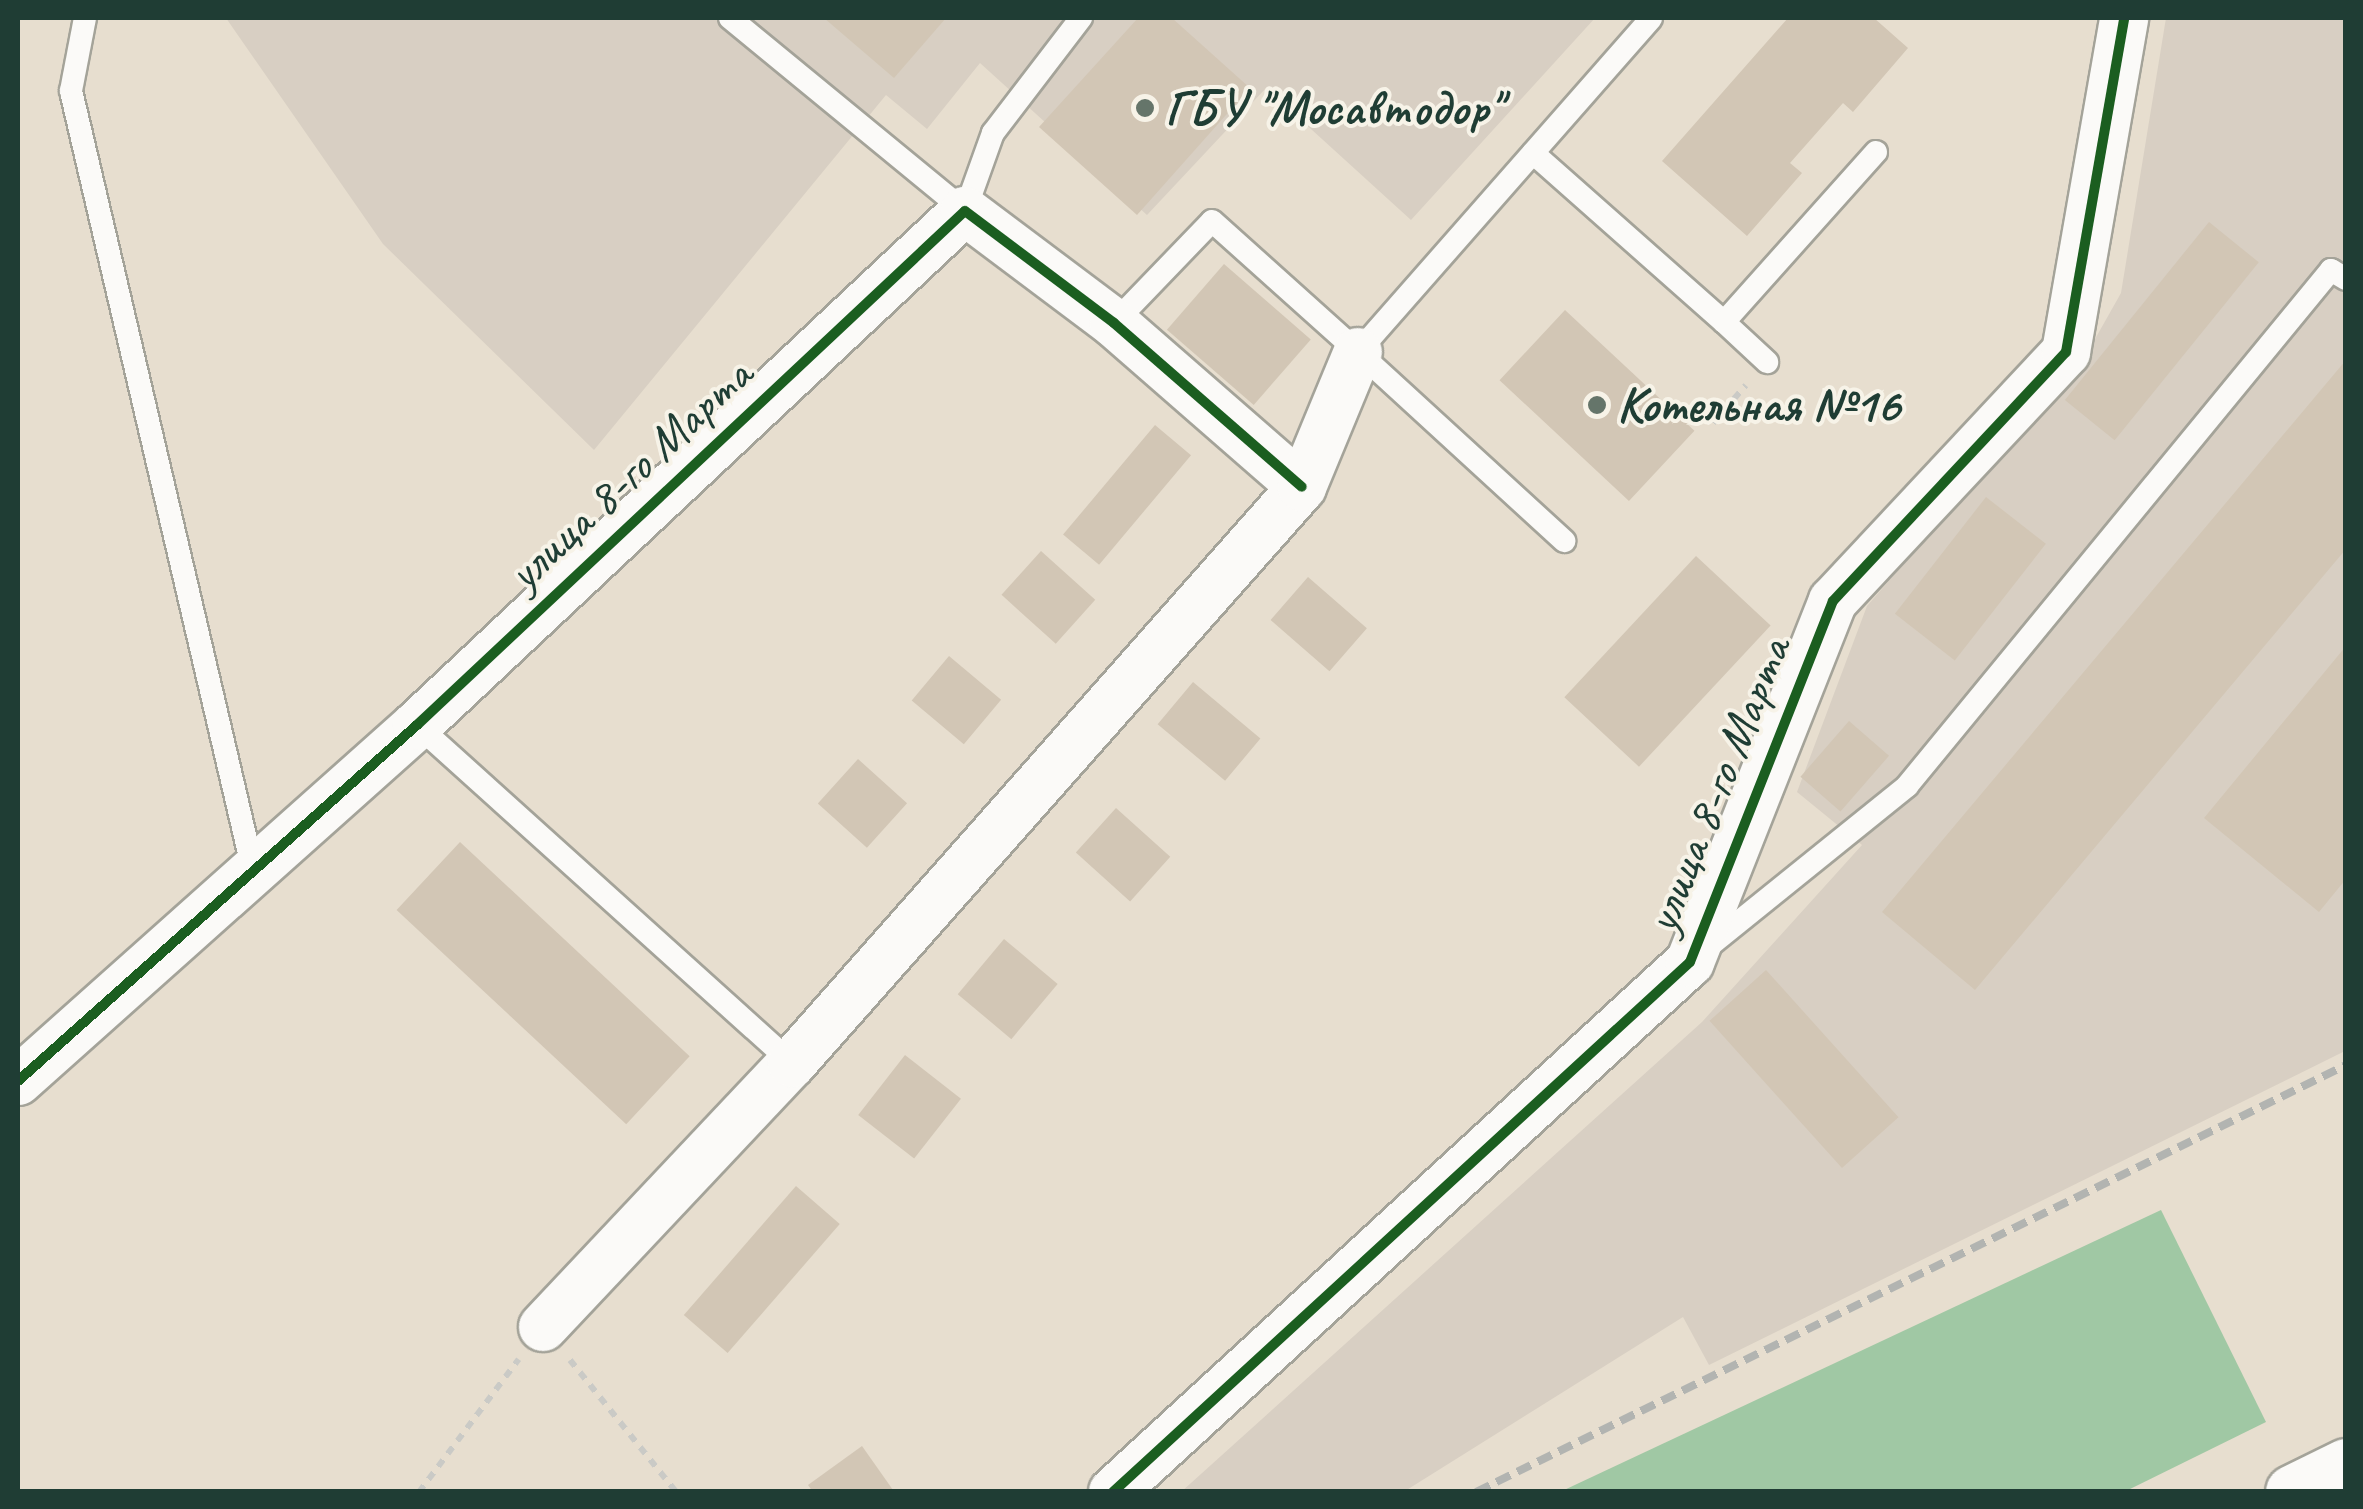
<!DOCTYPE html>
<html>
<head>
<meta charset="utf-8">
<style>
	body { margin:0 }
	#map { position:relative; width:2363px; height:1509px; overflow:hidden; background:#e7decf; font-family:Caveat,sans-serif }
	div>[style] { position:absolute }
	.industrial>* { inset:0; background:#d8cfc3 }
	.forest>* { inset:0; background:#a0c8a4 }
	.building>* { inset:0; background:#d2c6b5; transform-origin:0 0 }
	.path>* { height:6px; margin-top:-3px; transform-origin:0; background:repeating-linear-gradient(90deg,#cacac6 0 8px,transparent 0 16px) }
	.roads { filter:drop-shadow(2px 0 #a4a399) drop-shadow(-2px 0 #a4a399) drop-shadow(0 2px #a4a399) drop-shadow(0 -2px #a4a399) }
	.service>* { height:22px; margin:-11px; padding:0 11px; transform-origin:11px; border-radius:11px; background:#fbfaf8 }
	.minor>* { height:48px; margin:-24px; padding:0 24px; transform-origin:24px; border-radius:24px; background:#fbfaf8 }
	.tertiary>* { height:55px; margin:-27.5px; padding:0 27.5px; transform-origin:27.5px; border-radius:27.5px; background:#fbfaf8 }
	.rail>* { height:8px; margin-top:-4px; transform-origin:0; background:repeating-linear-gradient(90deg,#b2b4b1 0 15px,transparent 0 23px) }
	.cycleway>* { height:10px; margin:-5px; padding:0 5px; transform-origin:5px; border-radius:5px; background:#1b5e20 }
	.dots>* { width:28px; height:28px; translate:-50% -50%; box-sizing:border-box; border:5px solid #f7f3e8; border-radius:50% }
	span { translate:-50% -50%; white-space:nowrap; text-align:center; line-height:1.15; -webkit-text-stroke:8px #f7f3e8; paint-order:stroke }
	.poi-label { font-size:50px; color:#1f3d34; font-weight:700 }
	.left { translate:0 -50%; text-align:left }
	.street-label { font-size:50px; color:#1f3d34 }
	.frame { position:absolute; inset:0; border:20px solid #1f3d34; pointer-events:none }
</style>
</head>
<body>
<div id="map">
	<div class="industrial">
		<div style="clip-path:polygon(226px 18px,1595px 18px,1411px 220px,1266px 88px,1147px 215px,980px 63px,927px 129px,886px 95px,594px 450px,383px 244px)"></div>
		<div style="clip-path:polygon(2166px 18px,2345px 18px,2345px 1051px,1709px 1365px,1683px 1317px,1405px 1491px,1181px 1492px,1702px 1022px,1862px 845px,1797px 792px,1867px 606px,2086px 355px,2121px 293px)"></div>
	</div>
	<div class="forest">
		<div style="clip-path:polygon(2161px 1210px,2266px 1422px,2126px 1491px,1562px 1491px)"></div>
	</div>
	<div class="building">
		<div style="clip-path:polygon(824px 18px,946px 18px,894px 78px)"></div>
		<div style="clip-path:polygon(1138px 18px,1172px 18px,1250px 88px,1137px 215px,1039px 127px)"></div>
		<div style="clip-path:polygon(1788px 18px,1874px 18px,1908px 48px,1853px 112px,1843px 103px,1790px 163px,1802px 173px,1747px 236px,1662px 161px)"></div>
		<div style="left:2209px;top:222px;width:64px;height:229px;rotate:39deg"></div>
		<div style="left:1224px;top:264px;width:115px;height:87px;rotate:41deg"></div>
		<div style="left:1565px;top:310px;width:177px;height:96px;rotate:43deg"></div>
		<div style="clip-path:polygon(2346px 360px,2346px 549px,1975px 990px,1882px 912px)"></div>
		<div style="left:1155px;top:425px;width:47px;height:143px;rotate:40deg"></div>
		<div style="left:1986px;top:497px;width:76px;height:148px;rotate:38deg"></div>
		<div style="left:1041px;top:551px;width:73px;height:59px;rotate:42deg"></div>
		<div style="left:1696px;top:556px;width:102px;height:193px;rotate:43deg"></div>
		<div style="left:1308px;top:577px;width:78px;height:57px;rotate:41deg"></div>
		<div style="clip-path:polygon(2346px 646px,2346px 879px,2319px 912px,2204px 818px)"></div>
		<div style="left:949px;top:656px;width:68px;height:58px;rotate:40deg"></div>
		<div style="left:1193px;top:682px;width:88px;height:55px;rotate:40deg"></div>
		<div style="left:1849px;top:721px;width:53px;height:74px;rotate:41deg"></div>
		<div style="left:858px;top:759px;width:66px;height:60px;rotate:42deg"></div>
		<div style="left:1116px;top:808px;width:73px;height:60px;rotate:42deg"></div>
		<div style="left:460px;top:842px;width:314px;height:93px;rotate:43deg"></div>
		<div style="left:1004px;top:939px;width:70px;height:72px;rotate:40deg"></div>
		<div style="left:1766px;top:970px;width:198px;height:76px;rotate:48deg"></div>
		<div style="left:905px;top:1055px;width:71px;height:76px;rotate:38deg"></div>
		<div style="left:796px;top:1186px;width:58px;height:171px;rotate:41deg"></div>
		<div style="clip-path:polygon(862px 1446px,893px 1490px,813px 1492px,808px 1485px)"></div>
	</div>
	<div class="path">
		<div style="left:1713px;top:423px;width:50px;rotate:-49deg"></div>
		<div style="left:570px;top:1360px;width:169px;rotate:51.2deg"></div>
		<div style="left:419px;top:1492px;width:166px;rotate:-53.1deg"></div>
	</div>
	<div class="roads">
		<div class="service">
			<div style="left:85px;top:18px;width:74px;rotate:100.9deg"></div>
			<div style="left:71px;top:91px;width:800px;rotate:76.85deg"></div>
			<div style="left:730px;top:18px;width:304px;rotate:39.4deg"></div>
			<div style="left:965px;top:211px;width:83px;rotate:-70.3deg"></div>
			<div style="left:993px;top:133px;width:145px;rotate:-52.6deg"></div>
			<div style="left:1533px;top:153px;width:255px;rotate:41.5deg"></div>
			<div style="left:1724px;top:322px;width:228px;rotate:-48.2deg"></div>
			<div style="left:1724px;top:322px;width:59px;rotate:42.9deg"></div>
			<div style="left:1114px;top:323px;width:141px;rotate:-46.1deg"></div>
			<div style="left:1212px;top:221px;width:196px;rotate:41.9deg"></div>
			<div style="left:1358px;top:352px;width:444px;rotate:-48.7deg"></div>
			<div style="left:1358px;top:352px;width:280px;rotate:42.5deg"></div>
			<div style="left:417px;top:725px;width:505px;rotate:42.03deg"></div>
			<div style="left:1704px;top:950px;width:261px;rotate:-38.9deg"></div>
			<div style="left:1907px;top:786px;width:668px;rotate:-50.59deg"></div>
			<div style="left:2331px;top:270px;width:17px;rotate:31deg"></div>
		</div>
		<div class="minor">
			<div style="left:18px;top:1081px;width:535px;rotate:-41.74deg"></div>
			<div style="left:417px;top:725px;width:751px;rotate:-43.17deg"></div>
			<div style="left:965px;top:211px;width:186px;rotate:36.9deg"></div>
			<div style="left:1114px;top:323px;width:249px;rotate:41.1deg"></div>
			<div style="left:543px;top:1327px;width:363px;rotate:-46.7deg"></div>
			<div style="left:792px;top:1063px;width:769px;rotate:-48.48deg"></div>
			<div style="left:1302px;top:487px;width:146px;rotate:-67.5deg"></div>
			<div style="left:1113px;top:1492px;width:783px;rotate:-42.57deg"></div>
			<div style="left:1690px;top:962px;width:388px;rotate:-68.4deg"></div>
			<div style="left:1833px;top:601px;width:341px;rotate:-46.9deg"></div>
			<div style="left:2066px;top:352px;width:339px;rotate:-80.1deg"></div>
		</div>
		<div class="tertiary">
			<div style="left:2293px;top:1492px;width:59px;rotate:-26.1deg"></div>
		</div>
	</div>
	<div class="rail">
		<div style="left:1476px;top:1492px;width:969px;rotate:-26.14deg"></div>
	</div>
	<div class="cycleway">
		<div style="left:18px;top:1081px;width:535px;rotate:-41.74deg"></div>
		<div style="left:417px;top:725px;width:751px;rotate:-43.17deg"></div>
		<div style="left:965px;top:211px;width:186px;rotate:36.9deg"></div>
		<div style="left:1114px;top:323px;width:249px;rotate:41.1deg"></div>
		<div style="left:1113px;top:1492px;width:783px;rotate:-42.57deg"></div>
		<div style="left:1690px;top:962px;width:388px;rotate:-68.4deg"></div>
		<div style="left:1833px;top:601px;width:341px;rotate:-46.9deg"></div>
		<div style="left:2066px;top:352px;width:339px;rotate:-80.1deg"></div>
	</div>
	<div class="dots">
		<div style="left:1145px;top:108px;background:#65756a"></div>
		<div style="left:1597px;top:405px;background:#65756a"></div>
	</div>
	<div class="poi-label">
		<span class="left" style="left:1165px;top:108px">ГБУ "Мосавтодор"</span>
		<span class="left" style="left:1617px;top:405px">Котельная №16</span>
	</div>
	<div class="street-label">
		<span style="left:629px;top:474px;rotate:-43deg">улица 8-го Марта</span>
		<span style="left:1717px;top:785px;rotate:-68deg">улица 8-го Марта</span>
	</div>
	<div class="frame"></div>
</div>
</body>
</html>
